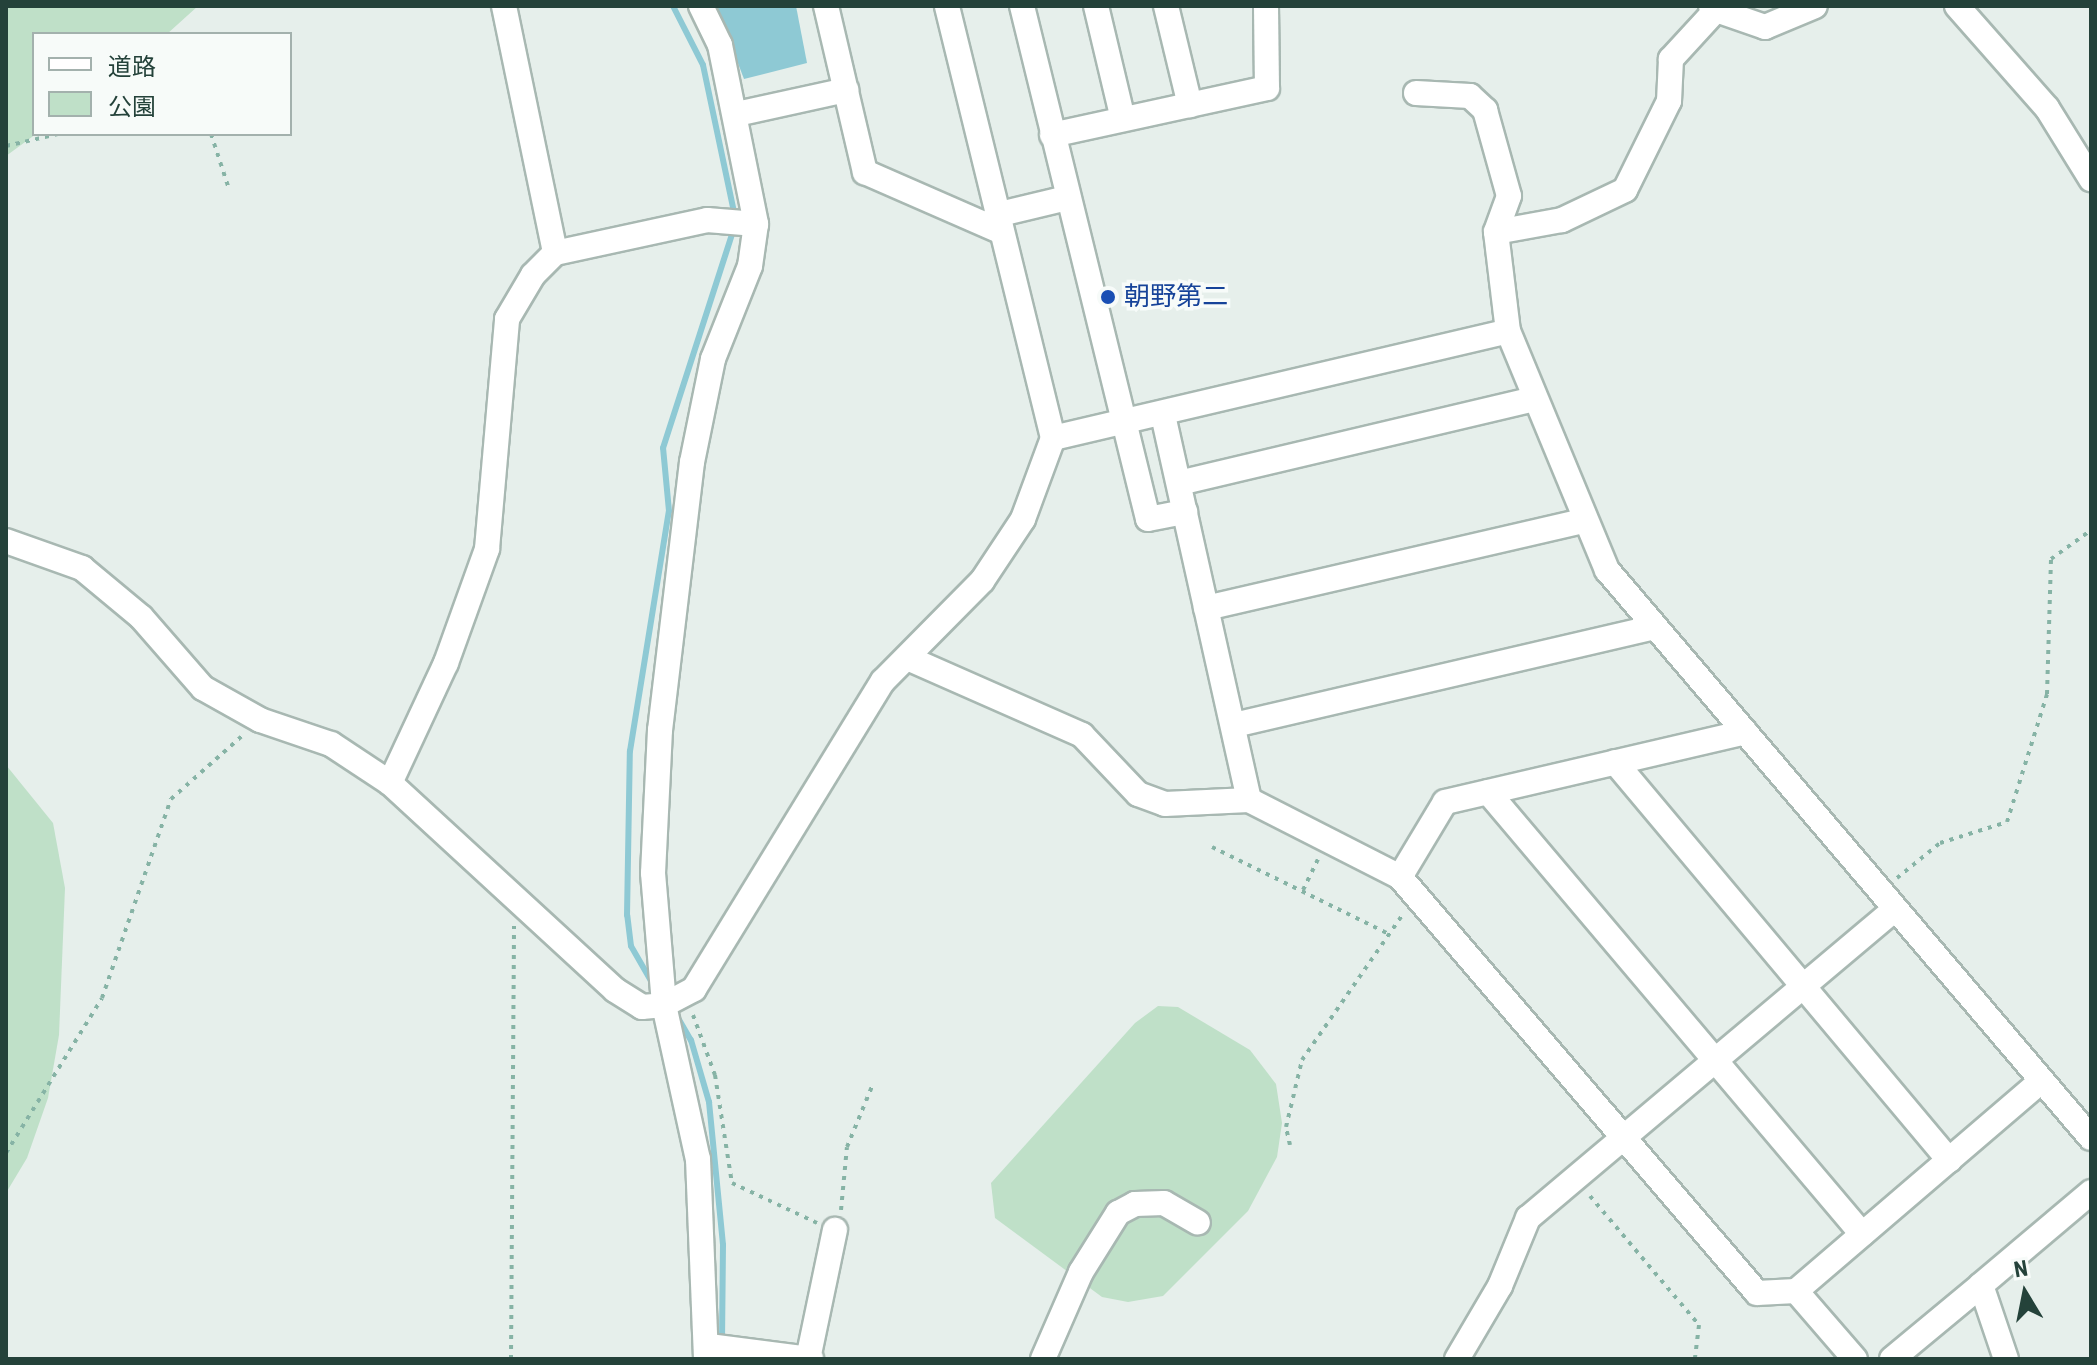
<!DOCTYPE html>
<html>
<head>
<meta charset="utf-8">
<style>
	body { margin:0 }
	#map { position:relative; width:2097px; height:1365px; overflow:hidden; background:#e6efeb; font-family:"Roboto Condensed","Noto Sans JP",sans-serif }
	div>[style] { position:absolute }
	.green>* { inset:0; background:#bfe0c8 }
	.water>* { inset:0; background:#8ec9d4 }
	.stream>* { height:6px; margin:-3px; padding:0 3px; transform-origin:3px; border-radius:3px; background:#8ec9d4 }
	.path>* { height:4px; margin-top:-2px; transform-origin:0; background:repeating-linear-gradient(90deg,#86b3a5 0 4px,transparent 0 10px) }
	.roads { filter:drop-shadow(2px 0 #a8b8b2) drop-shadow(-2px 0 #a8b8b2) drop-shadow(0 2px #a8b8b2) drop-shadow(0 -2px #a8b8b2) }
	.minor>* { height:24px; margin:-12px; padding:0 12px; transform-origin:12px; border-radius:12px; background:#fff }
	.dots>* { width:22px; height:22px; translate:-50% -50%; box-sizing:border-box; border:4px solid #f7fbf9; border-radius:50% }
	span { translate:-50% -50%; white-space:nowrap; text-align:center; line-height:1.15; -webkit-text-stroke:7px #f7fbf9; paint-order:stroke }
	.transit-label { font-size:26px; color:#164399 }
	.left { translate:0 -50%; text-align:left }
	.frame { position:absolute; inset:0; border:8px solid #24423a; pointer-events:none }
	.legend { position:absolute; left:32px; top:32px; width:260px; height:104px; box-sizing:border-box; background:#f7fbf9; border:2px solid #a3b1ad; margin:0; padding:10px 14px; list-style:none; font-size:24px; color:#24423a }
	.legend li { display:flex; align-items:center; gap:16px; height:40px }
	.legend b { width:40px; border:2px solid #a3b1ad }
	.north { position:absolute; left:1985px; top:1253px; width:80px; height:80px; -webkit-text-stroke:6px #f7fbf9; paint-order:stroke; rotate:350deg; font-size:22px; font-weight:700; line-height:32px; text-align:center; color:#24423a }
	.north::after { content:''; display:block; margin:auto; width:28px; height:36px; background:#24423a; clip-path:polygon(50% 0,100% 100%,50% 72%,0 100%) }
</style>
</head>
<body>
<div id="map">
	<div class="green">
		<div style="clip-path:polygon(6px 6px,198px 6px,167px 34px,34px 34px,36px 134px,6px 156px)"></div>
		<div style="clip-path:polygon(6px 765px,53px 823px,65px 888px,59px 1035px,48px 1098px,27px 1158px,6px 1193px)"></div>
		<div style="clip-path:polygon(1158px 1006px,1178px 1007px,1250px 1050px,1276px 1084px,1282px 1123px,1277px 1157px,1248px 1211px,1163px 1296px,1128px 1302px,1102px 1297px,995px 1218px,991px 1183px,1135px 1023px)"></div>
	</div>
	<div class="water">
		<div style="clip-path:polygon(716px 6px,796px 6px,807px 63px,744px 79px)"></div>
	</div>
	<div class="stream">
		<div style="left:673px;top:6px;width:66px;rotate:63deg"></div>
		<div style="left:703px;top:65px;width:155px;rotate:78.1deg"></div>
		<div style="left:654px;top:986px;width:46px;rotate:-119.9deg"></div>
		<div style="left:631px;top:946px;width:31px;rotate:-97deg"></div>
		<div style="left:627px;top:915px;width:164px;rotate:-89deg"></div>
		<div style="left:630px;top:751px;width:243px;rotate:-80.8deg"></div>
		<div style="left:669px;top:511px;width:63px;rotate:-95.4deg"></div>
		<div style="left:663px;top:448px;width:231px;rotate:-72.1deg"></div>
		<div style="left:674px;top:1011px;width:34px;rotate:60deg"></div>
		<div style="left:691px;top:1040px;width:65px;rotate:73.8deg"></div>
		<div style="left:709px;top:1102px;width:144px;rotate:84.4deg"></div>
		<div style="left:723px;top:1245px;width:98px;rotate:90.6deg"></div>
	</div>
	<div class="path">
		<div style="left:211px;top:134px;width:58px;rotate:71.9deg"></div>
		<div style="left:6px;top:146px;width:53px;rotate:-13deg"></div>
		<div style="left:1212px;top:847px;width:197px;rotate:26.2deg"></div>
		<div style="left:1897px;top:878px;width:55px;rotate:-39.1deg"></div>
		<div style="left:1940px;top:843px;width:70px;rotate:-17.4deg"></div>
		<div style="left:2007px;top:822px;width:134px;rotate:-72.6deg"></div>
		<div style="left:2047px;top:694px;width:135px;rotate:-88.3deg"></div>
		<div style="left:2051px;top:559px;width:49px;rotate:-35.9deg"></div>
		<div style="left:1303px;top:890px;width:34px;rotate:-64deg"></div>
		<div style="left:693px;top:1015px;width:64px;rotate:69.9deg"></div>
		<div style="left:715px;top:1075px;width:109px;rotate:81.1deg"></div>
		<div style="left:732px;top:1183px;width:94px;rotate:25.2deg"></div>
		<div style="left:1290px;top:1145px;width:18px;rotate:-103deg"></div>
		<div style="left:1286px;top:1127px;width:69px;rotate:-76.6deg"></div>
		<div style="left:1302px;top:1060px;width:178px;rotate:-55.3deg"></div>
		<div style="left:6px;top:1153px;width:182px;rotate:-58.2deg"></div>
		<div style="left:102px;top:998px;width:211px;rotate:-70.9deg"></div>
		<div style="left:171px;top:799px;width:96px;rotate:-41.6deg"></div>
		<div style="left:1590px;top:1196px;width:169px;rotate:49.8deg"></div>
		<div style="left:1699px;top:1325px;width:34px;rotate:97deg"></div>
		<div style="left:841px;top:1210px;width:63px;rotate:-84.6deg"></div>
		<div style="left:847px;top:1147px;width:68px;rotate:-67.6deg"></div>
		<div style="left:511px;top:1359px;width:433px;rotate:-89.6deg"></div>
	</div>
	<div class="roads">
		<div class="minor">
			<div style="left:504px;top:6px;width:252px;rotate:78.3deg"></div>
			<div style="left:701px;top:6px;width:43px;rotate:64deg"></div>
			<div style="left:720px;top:45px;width:183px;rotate:78.6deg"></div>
			<div style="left:756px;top:224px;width:42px;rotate:98.1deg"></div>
			<div style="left:750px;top:266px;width:100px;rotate:111.7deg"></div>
			<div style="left:713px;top:359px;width:105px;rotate:101.5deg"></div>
			<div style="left:692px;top:462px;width:270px;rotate:96.8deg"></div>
			<div style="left:660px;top:730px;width:143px;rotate:92.8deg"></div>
			<div style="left:653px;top:873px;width:132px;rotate:85.2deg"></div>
			<div style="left:664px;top:1005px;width:158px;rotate:77.6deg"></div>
			<div style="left:698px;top:1159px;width:200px;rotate:87.7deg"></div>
			<div style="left:826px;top:6px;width:171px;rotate:76.8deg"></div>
			<div style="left:865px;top:172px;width:147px;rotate:23.6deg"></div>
			<div style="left:1022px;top:6px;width:528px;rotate:76.2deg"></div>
			<div style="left:1148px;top:519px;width:38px;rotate:-11deg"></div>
			<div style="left:1096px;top:6px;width:116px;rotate:76.6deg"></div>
			<div style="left:1166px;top:6px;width:102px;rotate:76.4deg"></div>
			<div style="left:1711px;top:6px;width:6px;rotate:39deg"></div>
			<div style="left:1716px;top:10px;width:67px;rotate:132.6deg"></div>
			<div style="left:1671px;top:59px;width:42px;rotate:92.7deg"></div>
			<div style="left:1669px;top:101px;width:99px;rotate:116.3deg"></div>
			<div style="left:1625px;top:190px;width:70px;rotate:154.5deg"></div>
			<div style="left:1562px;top:220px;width:67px;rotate:169.7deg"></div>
			<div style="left:1496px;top:232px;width:100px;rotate:83.1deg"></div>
			<div style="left:1508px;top:331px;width:259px;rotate:67.5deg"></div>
			<div style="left:1607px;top:570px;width:746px;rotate:49.57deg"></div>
			<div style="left:1957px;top:6px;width:136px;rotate:48.6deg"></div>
			<div style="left:2047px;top:108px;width:84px;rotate:58.2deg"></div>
			<div style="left:1716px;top:10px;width:52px;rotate:19.1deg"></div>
			<div style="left:1765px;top:27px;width:54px;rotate:-22.8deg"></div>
			<div style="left:1416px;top:93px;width:54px;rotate:3.2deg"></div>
			<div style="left:1470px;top:96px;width:21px;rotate:43deg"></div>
			<div style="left:1485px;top:110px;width:89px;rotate:74.4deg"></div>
			<div style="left:1509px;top:196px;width:38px;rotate:110deg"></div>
			<div style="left:737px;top:114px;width:112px;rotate:-12.4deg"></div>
			<div style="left:1052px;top:135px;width:220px;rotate:-12.3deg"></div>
			<div style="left:1267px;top:88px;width:82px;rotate:-90.7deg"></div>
			<div style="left:996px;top:215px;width:73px;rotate:-13.5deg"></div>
			<div style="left:1163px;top:415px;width:394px;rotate:77.4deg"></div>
			<div style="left:1053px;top:438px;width:467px;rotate:-13.2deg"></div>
			<div style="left:1179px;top:483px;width:364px;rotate:-13.3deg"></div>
			<div style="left:6px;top:541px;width:81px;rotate:19.6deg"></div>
			<div style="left:82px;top:568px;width:77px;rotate:39.7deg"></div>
			<div style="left:141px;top:617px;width:94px;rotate:48.9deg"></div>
			<div style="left:203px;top:688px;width:65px;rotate:29.3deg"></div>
			<div style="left:260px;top:720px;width:75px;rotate:18.7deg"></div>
			<div style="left:331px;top:744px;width:71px;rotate:33.5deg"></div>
			<div style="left:390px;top:783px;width:306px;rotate:42.6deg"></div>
			<div style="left:615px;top:990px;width:32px;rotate:32deg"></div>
			<div style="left:642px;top:1007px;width:22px;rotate:-5deg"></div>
			<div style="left:664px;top:1005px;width:34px;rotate:-28deg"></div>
			<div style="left:694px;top:989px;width:361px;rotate:-58.5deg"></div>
			<div style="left:883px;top:681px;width:141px;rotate:-45.3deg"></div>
			<div style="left:982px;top:581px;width:74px;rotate:-56.5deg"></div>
			<div style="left:1023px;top:519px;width:86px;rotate:-69.7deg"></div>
			<div style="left:1053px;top:438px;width:445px;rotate:-103.8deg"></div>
			<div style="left:1206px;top:608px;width:388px;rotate:-13deg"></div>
			<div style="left:912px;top:660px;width:186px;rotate:23.8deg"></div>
			<div style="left:1082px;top:735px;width:81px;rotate:46.5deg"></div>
			<div style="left:1138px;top:794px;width:29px;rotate:20deg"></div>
			<div style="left:1165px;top:804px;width:84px;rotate:-2.7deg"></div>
			<div style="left:1249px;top:800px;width:169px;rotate:27deg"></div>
			<div style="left:1400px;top:877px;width:548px;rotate:49.36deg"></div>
			<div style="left:1757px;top:1293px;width:39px;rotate:-3deg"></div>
			<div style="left:1796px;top:1291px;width:323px;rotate:-40.6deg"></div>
			<div style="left:1234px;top:725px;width:432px;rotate:-13.1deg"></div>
			<div style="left:1615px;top:762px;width:520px;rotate:50deg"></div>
			<div style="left:390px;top:783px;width:132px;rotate:-65deg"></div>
			<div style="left:446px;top:663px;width:121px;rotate:-70.2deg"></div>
			<div style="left:487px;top:549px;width:231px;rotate:-85deg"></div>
			<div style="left:507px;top:319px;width:51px;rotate:-59.4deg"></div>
			<div style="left:533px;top:275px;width:31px;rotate:-45deg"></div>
			<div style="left:555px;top:253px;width:156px;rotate:-12.2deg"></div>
			<div style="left:707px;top:220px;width:49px;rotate:4.7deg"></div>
			<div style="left:1488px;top:792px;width:579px;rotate:49.76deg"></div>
			<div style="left:1400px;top:877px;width:87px;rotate:-59deg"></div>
			<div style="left:1445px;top:802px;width:308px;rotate:-13.1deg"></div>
			<div style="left:1796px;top:1291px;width:90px;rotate:49.1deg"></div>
			<div style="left:709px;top:1346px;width:103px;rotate:7.3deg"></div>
			<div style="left:808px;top:1359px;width:132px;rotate:-78.2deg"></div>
			<div style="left:1043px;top:1359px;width:95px;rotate:-66.4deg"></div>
			<div style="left:1081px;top:1272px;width:70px;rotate:-57.9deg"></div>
			<div style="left:1118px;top:1213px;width:19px;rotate:-28deg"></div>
			<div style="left:1135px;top:1204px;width:29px;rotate:-2deg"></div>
			<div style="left:1164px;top:1203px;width:39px;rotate:30deg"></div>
			<div style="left:1457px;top:1359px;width:85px;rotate:-59.5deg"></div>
			<div style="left:1500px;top:1286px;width:74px;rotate:-67.6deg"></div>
			<div style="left:1528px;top:1218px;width:480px;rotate:-40.1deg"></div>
			<div style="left:1892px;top:1359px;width:116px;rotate:-39.7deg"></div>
			<div style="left:2006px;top:1359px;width:78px;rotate:-108.7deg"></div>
			<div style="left:1981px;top:1285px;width:144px;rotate:-40.2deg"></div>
		</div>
	</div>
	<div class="dots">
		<div style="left:1108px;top:297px;background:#1a4fb4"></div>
	</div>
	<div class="transit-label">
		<span class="left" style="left:1124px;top:297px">朝野第二</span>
	</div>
	<div class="frame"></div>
	<ul class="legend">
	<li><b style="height:10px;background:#fff"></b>道路</li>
	<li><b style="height:22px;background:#bfe0c8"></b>公園</li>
	</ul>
	<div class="north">N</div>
</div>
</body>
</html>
